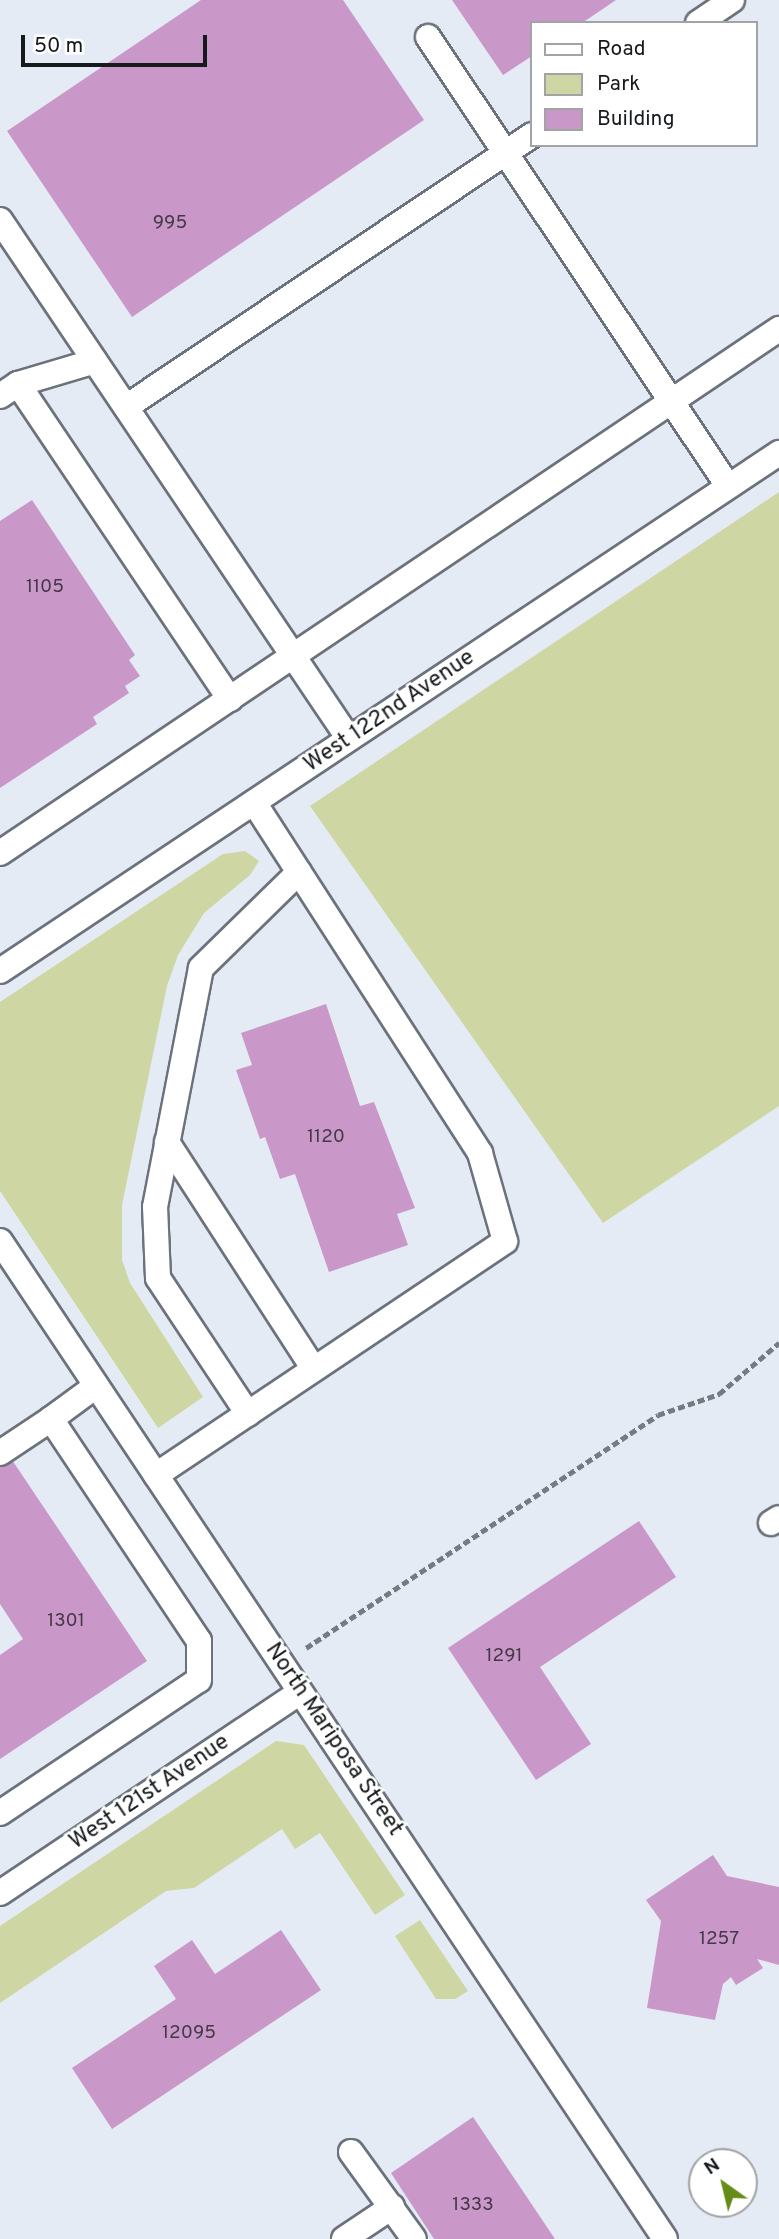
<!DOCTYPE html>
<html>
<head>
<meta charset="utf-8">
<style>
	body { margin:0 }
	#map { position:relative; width:779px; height:2239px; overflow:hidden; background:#e4ebf5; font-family:Overpass,sans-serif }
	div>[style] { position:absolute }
	.green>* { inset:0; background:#ced7a3 }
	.building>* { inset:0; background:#ca97c9 }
	.path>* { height:4.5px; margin-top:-2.25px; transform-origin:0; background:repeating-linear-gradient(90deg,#767b81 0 7px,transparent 0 10.5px) }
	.roads { filter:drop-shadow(2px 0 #6c727b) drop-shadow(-2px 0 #6c727b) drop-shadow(0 2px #6c727b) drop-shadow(0 -2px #6c727b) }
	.minor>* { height:24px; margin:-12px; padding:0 12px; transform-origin:12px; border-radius:12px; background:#fff }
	span { translate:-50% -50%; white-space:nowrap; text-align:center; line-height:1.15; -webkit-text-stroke:5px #fff; paint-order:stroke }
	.number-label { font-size:19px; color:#443948 }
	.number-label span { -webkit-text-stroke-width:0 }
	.street-label { font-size:23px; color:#171a1d }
	.legend { position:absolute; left:530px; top:21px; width:228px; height:126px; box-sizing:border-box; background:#fff; border:2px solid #a2a3a5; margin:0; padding:9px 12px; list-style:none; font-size:21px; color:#171a1d }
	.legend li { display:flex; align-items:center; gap:14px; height:35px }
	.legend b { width:35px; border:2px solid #a2a3a5 }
	.north { position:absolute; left:688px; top:2148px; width:70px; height:70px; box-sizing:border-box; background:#fff; border:2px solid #a2a3a5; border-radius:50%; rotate:326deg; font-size:19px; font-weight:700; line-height:28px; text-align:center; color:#171a1d }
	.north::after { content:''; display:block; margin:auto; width:24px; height:32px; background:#658c19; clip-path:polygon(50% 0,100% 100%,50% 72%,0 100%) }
	.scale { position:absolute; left:21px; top:35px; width:186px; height:32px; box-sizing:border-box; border:4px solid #171a1d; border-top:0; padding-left:9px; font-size:21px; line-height:24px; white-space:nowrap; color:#171a1d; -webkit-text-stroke:5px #fff; paint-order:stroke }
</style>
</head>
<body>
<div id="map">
	<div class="green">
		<div style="clip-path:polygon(779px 492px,779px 1106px,603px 1223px,310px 806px)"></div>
		<div style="clip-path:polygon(245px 851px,259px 861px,250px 875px,204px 913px,178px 955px,167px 986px,122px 1205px,122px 1260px,130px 1283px,203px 1397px,158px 1428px,0 1191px,0 1002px,223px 854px)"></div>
		<div style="clip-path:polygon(276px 1741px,304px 1745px,405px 1895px,375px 1915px,320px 1833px,295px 1849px,282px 1829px,194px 1888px,166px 1891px,0 2003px,0 1926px)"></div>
		<div style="clip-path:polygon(420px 1920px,468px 1991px,455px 1999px,436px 1999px,395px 1936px)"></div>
	</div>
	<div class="building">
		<div style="clip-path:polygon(201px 0,343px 0,424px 120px,132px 317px,7px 131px)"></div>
		<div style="clip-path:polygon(452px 0,616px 0,582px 23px,532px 23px,532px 56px,503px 75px)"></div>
		<div style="clip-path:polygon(32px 500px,135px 655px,129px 660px,140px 676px,125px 686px,129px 693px,93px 717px,97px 724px,0 788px,0 521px)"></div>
		<div style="clip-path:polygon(326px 1004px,360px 1106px,374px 1102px,415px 1208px,397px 1214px,408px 1245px,329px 1272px,295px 1174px,280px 1179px,265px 1137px,260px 1139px,236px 1070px,252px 1065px,241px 1033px)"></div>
		<div style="clip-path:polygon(10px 1457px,147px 1661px,0 1759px,0 1655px,23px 1639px,0 1604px,0 1463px)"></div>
		<div style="clip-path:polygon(639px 1521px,676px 1577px,540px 1667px,591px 1744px,536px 1780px,448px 1648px)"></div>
		<div style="clip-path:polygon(713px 1855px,727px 1876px,779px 1887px,779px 1965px,757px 1959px,763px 1968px,736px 1985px,731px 1977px,723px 1984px,715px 2020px,647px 2008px,661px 1921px,646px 1900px)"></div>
		<div style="clip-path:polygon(281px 1930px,321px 1990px,112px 2129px,72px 2068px,176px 1999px,154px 1966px,192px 1940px,215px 1974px)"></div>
		<div style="clip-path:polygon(473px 2117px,555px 2239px,434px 2239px,391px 2173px)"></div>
	</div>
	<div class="path">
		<div style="left:306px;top:1648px;width:422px;rotate:-33.5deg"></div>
		<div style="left:658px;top:1415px;width:65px;rotate:-19deg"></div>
		<div style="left:719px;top:1394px;width:79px;rotate:-40.4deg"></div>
	</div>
	<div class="roads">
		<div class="minor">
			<div style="left:698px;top:23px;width:41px;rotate:-34.1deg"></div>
			<div style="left:428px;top:37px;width:540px;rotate:56.25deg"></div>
			<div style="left:0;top:220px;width:625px;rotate:56.08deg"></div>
			<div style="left:18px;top:384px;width:380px;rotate:56.1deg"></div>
			<div style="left:0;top:396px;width:22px;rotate:-34deg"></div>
			<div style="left:18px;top:384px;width:80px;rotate:-16.6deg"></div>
			<div style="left:126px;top:407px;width:489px;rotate:-33.8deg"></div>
			<div style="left:0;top:853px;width:939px;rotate:-33.93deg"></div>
			<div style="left:0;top:971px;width:936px;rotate:-33.62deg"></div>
			<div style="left:167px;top:1142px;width:270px;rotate:57.1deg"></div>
			<div style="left:0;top:1241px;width:1199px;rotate:56.32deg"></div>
			<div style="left:248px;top:1414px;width:163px;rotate:-123.5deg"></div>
			<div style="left:158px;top:1278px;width:71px;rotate:-92.4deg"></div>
			<div style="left:155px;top:1207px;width:243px;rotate:-79.1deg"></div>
			<div style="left:201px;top:968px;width:137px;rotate:-44.4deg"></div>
			<div style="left:0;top:1453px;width:61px;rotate:-33.7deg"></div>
			<div style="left:156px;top:1475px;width:420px;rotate:-33.8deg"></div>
			<div style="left:505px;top:1241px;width:91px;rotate:-105.9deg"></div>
			<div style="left:480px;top:1153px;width:417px;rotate:-122.8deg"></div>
			<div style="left:771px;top:1523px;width:9px;rotate:-32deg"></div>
			<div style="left:0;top:1813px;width:239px;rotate:-33.8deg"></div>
			<div style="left:199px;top:1680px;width:39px;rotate:-90deg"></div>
			<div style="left:199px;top:1641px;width:267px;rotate:-123.7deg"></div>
			<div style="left:51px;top:1419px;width:56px;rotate:-36.3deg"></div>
			<div style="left:0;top:1893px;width:361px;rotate:-33.8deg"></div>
			<div style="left:351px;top:2152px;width:107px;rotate:54.1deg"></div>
			<div style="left:344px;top:2239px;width:58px;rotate:-33.7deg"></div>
		</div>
	</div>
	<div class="number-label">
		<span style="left:170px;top:224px">995</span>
		<span style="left:45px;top:588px">1105</span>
		<span style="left:326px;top:1138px">1120</span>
		<span style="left:66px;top:1622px">1301</span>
		<span style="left:504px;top:1657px">1291</span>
		<span style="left:719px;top:1940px">1257</span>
		<span style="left:189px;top:2034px">12095</span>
		<span style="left:473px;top:2206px">1333</span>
	</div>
	<div class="street-label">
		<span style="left:390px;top:712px;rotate:-34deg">West 122nd Avenue</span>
		<span style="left:333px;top:1740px;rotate:56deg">North Mariposa Street</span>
		<span style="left:150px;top:1793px;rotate:-34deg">West 121st Avenue</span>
	</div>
	<ul class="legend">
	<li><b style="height:9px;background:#fff"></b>Road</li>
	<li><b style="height:19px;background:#ced7a3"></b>Park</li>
	<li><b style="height:19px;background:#ca97c9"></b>Building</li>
	</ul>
	<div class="north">N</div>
	<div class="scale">50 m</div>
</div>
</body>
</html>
